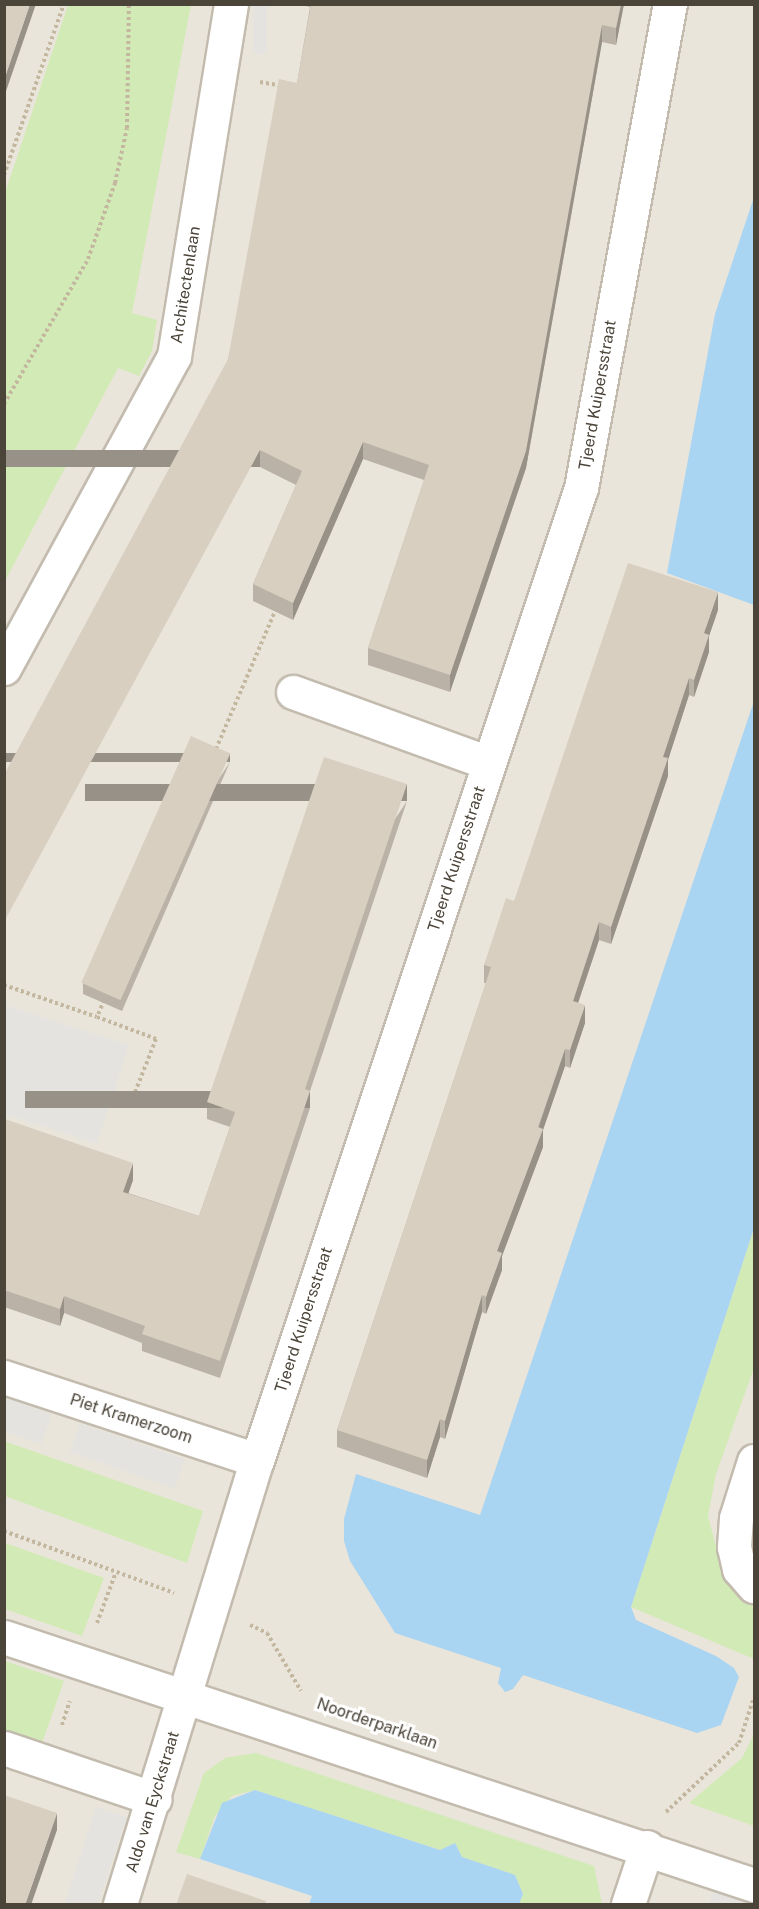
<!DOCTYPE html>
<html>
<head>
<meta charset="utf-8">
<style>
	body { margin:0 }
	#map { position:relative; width:759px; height:1909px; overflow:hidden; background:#f6f3ec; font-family:"Public Sans",sans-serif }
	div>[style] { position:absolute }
	.residential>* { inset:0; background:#eae5da; transform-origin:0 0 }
	.green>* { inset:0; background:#d2eab5 }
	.parking>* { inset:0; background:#e5e3e0; transform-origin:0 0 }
	.water>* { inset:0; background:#a9d4f2 }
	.path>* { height:4px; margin-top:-2px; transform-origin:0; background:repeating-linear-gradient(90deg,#c4b79f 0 3px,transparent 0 6px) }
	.roads { filter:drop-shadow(2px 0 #c2bbae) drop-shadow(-2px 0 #c2bbae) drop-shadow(0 2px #c2bbae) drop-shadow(0 -2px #c2bbae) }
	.minor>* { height:33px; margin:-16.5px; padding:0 16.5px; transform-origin:16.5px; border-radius:16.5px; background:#fff }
	.wall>* { inset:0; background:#bab2a6 }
	.shaded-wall>* { inset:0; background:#979187; transform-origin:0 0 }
	.building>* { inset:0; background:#d8cfc1; transform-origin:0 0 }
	span { translate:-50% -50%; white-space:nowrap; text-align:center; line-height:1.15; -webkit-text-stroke:6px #fff; paint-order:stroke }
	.street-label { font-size:16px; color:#4b4439 }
	.frame { position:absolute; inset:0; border:6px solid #4b4439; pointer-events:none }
</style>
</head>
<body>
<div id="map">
	<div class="residential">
		<div style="left:5px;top:5px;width:749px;height:1899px"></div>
	</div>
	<div class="green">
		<div style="clip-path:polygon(68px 5px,191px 5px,132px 313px,157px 320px,152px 351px,139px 376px,118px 368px,5px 581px,5px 193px)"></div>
		<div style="clip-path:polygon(754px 1228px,754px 1368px,716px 1474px,708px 1516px,715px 1543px,754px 1600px,754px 1659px,631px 1607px)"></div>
		<div style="clip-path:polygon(4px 1441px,203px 1511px,187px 1563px,5px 1496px)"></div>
		<div style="clip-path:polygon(5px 1543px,104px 1578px,82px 1636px,5px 1609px)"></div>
		<div style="clip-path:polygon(5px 1661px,64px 1681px,42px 1743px,5px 1730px)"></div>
		<div style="clip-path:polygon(754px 1734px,754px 1826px,689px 1803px,742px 1758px)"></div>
		<div style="clip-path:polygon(256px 1753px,594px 1866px,602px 1904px,519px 1904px,523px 1894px,515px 1875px,462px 1857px,455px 1843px,440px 1850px,255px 1790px,232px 1796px,215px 1816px,200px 1859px,176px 1852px,204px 1773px,225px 1758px)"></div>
	</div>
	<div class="parking">
		<div style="left:253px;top:5px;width:14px;height:49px"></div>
		<div style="clip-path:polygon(5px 1005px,129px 1045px,97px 1144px,5px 1114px)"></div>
		<div style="clip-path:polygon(5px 1397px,52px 1414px,41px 1444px,5px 1432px)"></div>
		<div style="left:80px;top:1423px;width:111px;height:31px;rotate:19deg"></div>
		<div style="left:96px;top:1807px;width:32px;height:102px;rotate:18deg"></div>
		<div style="clip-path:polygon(714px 1891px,750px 1904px,709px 1904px)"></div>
	</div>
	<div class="water">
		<div style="clip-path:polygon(754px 197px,754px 605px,667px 573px,715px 314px)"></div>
		<div style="clip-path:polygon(754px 701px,754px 1228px,631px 1607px,636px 1620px,716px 1656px,734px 1668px,739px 1677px,721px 1725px,697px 1733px,523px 1675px,513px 1689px,505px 1692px,498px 1683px,501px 1668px,395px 1633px,350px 1561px,344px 1541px,344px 1519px,356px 1474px,480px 1515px)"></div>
		<div style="clip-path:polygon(255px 1790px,440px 1850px,455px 1843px,462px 1857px,515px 1875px,523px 1894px,519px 1904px,309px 1904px,312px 1896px,200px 1859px,222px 1803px)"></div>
	</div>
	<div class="path">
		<div style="left:260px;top:82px;width:23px;rotate:10deg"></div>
		<div style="left:4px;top:175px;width:181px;rotate:-70.7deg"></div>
		<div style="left:4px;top:404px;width:168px;rotate:-59.9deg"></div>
		<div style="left:88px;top:259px;width:81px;rotate:-70.4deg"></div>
		<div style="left:115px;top:183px;width:56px;rotate:-77.7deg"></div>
		<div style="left:127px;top:128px;width:124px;rotate:-89.1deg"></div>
		<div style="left:216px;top:749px;width:155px;rotate:-66.8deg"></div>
		<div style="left:4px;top:985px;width:98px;rotate:19deg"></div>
		<div style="left:104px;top:1000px;width:18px;rotate:112deg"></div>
		<div style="left:97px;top:1017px;width:63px;rotate:20.4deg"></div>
		<div style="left:156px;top:1039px;width:66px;rotate:111.5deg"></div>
		<div style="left:4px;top:1531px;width:181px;rotate:20deg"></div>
		<div style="left:97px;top:1623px;width:54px;rotate:-69.6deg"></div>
		<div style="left:250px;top:1625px;width:19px;rotate:25deg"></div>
		<div style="left:267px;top:1633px;width:67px;rotate:59.6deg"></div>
		<div style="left:62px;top:1725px;width:25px;rotate:-72deg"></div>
		<div style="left:666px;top:1812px;width:100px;rotate:-43.4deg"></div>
		<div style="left:739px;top:1743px;width:48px;rotate:-71.9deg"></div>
	</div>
	<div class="roads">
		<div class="minor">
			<div style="left:4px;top:668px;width:355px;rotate:-61.4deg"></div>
			<div style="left:174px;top:356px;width:357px;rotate:-80.8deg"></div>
			<div style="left:293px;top:692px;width:208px;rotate:19.9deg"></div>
			<div style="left:4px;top:1377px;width:266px;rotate:18.2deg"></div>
			<div style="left:754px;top:1461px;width:60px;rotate:107.5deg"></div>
			<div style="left:736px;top:1518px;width:29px;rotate:94deg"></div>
			<div style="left:734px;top:1547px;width:23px;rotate:77deg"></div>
			<div style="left:739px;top:1569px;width:23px;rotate:49deg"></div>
			<div style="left:4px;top:1637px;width:790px;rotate:18.3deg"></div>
			<div style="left:4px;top:1748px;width:159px;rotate:18.7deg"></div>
			<div style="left:120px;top:1904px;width:465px;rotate:-72.9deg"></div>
			<div style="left:257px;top:1460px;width:1025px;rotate:-71.57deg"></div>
			<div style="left:581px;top:488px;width:492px;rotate:-79.6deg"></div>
			<div style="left:628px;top:1904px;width:60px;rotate:-71.6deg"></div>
		</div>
	</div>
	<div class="wall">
		<div style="clip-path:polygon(297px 4px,624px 4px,616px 45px,602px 42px,526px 468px,450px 692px,368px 665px,368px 648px,424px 480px,363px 459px,293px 620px,253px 601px,253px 584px,296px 485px,260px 467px,228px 359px,297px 83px,310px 7px)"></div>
		<div style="clip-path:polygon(718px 610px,709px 636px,709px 652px,694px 697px,689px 695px,668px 760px,668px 776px,611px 944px,599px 940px,578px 1003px,585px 1023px,570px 1068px,565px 1066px,543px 1130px,543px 1147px,502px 1256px,502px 1270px,486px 1314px,482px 1312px,445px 1439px,440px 1437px,427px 1478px,337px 1447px,337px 1430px,486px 983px,484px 983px,484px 965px,514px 901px)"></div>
		<div style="clip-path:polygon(230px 762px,122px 1011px,83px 994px,83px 984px)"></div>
		<div style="clip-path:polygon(407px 801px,310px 1091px,310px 1108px,220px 1378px,142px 1351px,142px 1343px,64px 1313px,60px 1326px,4px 1307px,4px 1121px,133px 1180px,128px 1193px,199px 1216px,230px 1127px,207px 1119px,207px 1102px)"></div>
	</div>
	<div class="shaded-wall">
		<div style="clip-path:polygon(30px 4px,36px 4px,4px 97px,4px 80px)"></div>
		<div style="clip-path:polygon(621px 4px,624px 4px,616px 45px,616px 28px)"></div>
		<div style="clip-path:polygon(602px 25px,602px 42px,526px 468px,450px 692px,450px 675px)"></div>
		<div style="clip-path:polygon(363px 442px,363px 459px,293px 620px,293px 603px)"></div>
		<div style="left:260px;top:450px;width:17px;height:537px;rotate:90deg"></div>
		<div style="clip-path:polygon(718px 592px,718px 610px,709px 636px,709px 652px,694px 697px,694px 680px,704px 633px)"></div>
		<div style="clip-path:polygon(689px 678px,689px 695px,668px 760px,668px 776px,611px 944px,611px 927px,663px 757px)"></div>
		<div style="left:230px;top:753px;width:9px;height:271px;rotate:90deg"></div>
		<div style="left:407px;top:784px;width:17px;height:322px;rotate:90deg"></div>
		<div style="clip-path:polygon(599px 922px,599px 940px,573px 1018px,573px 1001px)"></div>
		<div style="clip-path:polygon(585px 1005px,585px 1023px,570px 1068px,570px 1050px)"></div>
		<div style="clip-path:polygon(565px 1049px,565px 1066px,543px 1130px,543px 1147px,502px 1256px,502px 1270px,486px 1314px,486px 1297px,497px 1251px)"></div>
		<div style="left:310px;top:1091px;width:17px;height:285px;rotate:90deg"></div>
		<div style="clip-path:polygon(133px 1163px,133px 1180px,123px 1209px,123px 1192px)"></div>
		<div style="clip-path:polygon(482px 1295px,482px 1312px,445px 1439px,445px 1421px)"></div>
		<div style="clip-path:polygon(64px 1296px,64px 1313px,60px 1326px,60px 1309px)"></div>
		<div style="clip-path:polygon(440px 1419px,440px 1437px,427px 1478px,427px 1460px)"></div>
		<div style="clip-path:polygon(57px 1813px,57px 1830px,31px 1905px,25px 1905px)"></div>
	</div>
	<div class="building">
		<div style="clip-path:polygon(4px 4px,30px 4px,4px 80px)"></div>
		<div style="clip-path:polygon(311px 4px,621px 4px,616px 28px,602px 25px,526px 451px,450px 675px,368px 648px,429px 465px,363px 442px,293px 603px,253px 584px,302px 471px,260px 450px,4px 922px,4px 775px,228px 359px,279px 79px,297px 83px)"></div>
		<div style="clip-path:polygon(628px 563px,718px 592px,704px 633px,709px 635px,694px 680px,689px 678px,663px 757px,668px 758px,611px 927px,599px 922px,573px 1001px,585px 1005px,570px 1050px,565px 1049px,538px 1127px,543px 1129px,497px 1251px,502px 1253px,486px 1297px,482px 1295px,445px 1421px,440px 1419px,427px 1460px,337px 1430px,491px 967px,484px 965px,506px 898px,514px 901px)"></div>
		<div style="left:191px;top:736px;width:43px;height:270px;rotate:24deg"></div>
		<div style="clip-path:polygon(324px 757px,407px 784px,305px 1089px,310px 1091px,220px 1361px,142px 1334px,145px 1326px,64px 1296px,60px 1309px,4px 1290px,5px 1119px,133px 1163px,123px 1192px,199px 1216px,235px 1112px,207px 1102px)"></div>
		<div style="clip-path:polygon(4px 1795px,57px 1813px,25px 1905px,4px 1905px)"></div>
		<div style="clip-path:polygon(187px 1874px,266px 1901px,265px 1905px,176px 1905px)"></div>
	</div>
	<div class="street-label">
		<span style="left:186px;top:285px;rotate:-81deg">Architectenlaan</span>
		<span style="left:598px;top:395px;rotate:-80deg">Tjeerd Kuipersstraat</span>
		<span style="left:457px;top:859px;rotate:-72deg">Tjeerd Kuipersstraat</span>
		<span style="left:304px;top:1320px;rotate:-72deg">Tjeerd Kuipersstraat</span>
		<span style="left:131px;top:1419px;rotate:18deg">Piet Kramerzoom</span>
		<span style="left:377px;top:1724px;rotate:19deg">Noorderparklaan</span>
		<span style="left:153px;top:1802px;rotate:-73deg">Aldo van Eyckstraat</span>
	</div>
	<div class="frame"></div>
</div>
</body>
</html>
